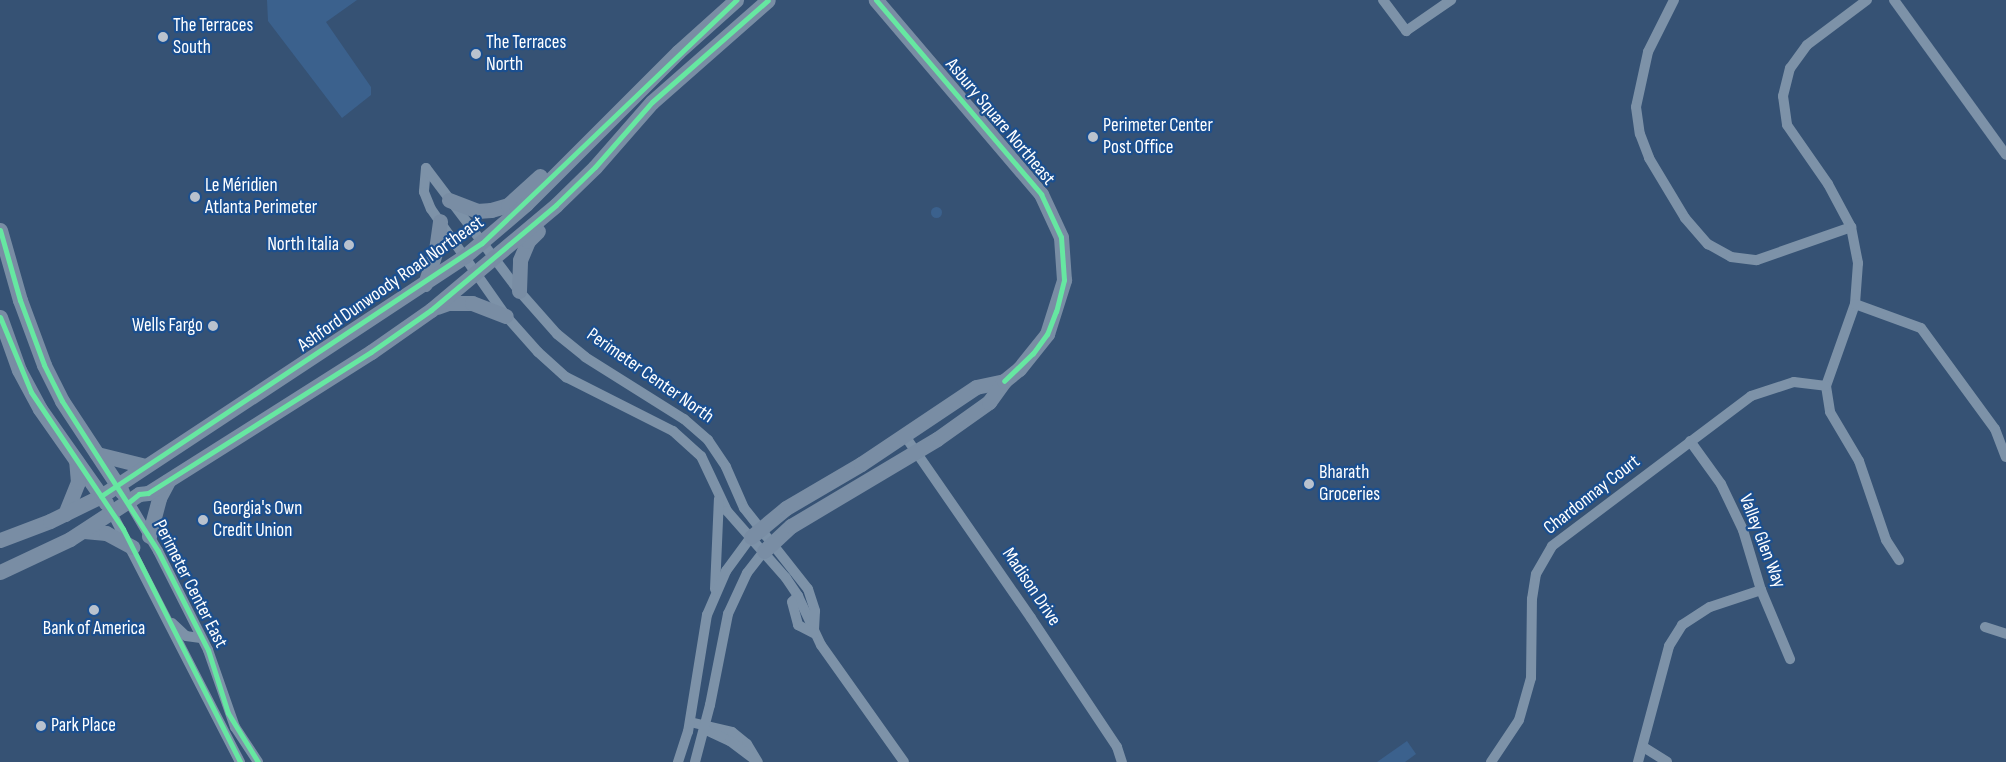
<!DOCTYPE html>
<html>
<head>
<meta charset="utf-8">
<style>
	body { margin:0 }
	#map { position:relative; width:2006px; height:762px; overflow:hidden; background:#365274; font-family:"Sofia Sans Condensed",sans-serif }
	div>[style] { position:absolute }
	.water>* { inset:0; background:#3b618d }
	.round { border-radius:50% }
	.street>* { height:10px; margin:-5px; padding:0 5px; transform-origin:5px; border-radius:5px; background:#7d92a8 }
	.secondary>* { height:15px; margin:-7.5px; padding:0 7.5px; transform-origin:7.5px; border-radius:7.5px; background:#798da4 }
	.cycleway>* { height:5px; margin:-2.5px; padding:0 2.5px; transform-origin:2.5px; border-radius:2.5px; background:#66e7a1 }
	.dots>* { width:14px; height:14px; translate:-50% -50%; box-sizing:border-box; border:2px solid #1b4f8f; border-radius:50% }
	span { translate:-50% -50%; white-space:nowrap; text-align:center; line-height:1.15; -webkit-text-stroke:4.5px #1b4f8f; paint-order:stroke }
	.poi-label { font-size:19px; color:#fff }
	.left { translate:0 -50%; text-align:left }
	.right { translate:-100% -50%; text-align:right }
	.street-label { font-size:19px; color:#fff }
</style>
</head>
<body>
<div id="map">
	<div class="water">
		<div style="clip-path:polygon(267px 0,357px 0,326px 22px,371px 87px,371px 95px,342px 118px,268px 21px)"></div>
		<div class="round" style="left:930.5px;top:206.5px;width:11px;height:11px"></div>
		<div style="clip-path:polygon(1407px 741px,1416px 754px,1405px 762px,1377px 762px)"></div>
	</div>
	<div class="street">
		<div style="left:1383px;top:0;width:39px;rotate:53deg"></div>
		<div style="left:1406px;top:31px;width:55px;rotate:-34.6deg"></div>
		<div style="left:1674px;top:0;width:58px;rotate:116.6deg"></div>
		<div style="left:1648px;top:52px;width:56px;rotate:102.3deg"></div>
		<div style="left:1636px;top:107px;width:27px;rotate:82deg"></div>
		<div style="left:1640px;top:134px;width:26px;rotate:69deg"></div>
		<div style="left:1649px;top:158px;width:70px;rotate:59deg"></div>
		<div style="left:1685px;top:218px;width:35px;rotate:49deg"></div>
		<div style="left:1708px;top:244px;width:26px;rotate:29deg"></div>
		<div style="left:1731px;top:257px;width:26px;rotate:7deg"></div>
		<div style="left:1757px;top:260px;width:100px;rotate:-19.3deg"></div>
		<div style="left:1867px;top:0;width:75px;rotate:143.1deg"></div>
		<div style="left:1807px;top:45px;width:29px;rotate:126deg"></div>
		<div style="left:1790px;top:68px;width:29px;rotate:104deg"></div>
		<div style="left:1783px;top:96px;width:29px;rotate:82deg"></div>
		<div style="left:1787px;top:125px;width:72px;rotate:55.2deg"></div>
		<div style="left:1828px;top:184px;width:49px;rotate:61.9deg"></div>
		<div style="left:1851px;top:227px;width:37px;rotate:79deg"></div>
		<div style="left:1858px;top:263px;width:41px;rotate:94.2deg"></div>
		<div style="left:1855px;top:304px;width:87px;rotate:109.5deg"></div>
		<div style="left:1826px;top:386px;width:26px;rotate:81deg"></div>
		<div style="left:1830px;top:412px;width:57px;rotate:59.4deg"></div>
		<div style="left:1859px;top:461px;width:83px;rotate:71.1deg"></div>
		<div style="left:1886px;top:540px;width:24px;rotate:57deg"></div>
		<div style="left:1894px;top:0;width:191px;rotate:54.1deg"></div>
		<div style="left:426px;top:168px;width:24px;rotate:95deg"></div>
		<div style="left:424px;top:192px;width:18px;rotate:68deg"></div>
		<div style="left:431px;top:209px;width:131px;rotate:55deg"></div>
		<div style="left:506px;top:316px;width:48px;rotate:48.4deg"></div>
		<div style="left:538px;top:352px;width:38px;rotate:42deg"></div>
		<div style="left:566px;top:377px;width:120px;rotate:26.8deg"></div>
		<div style="left:673px;top:431px;width:38px;rotate:42deg"></div>
		<div style="left:701px;top:456px;width:61px;rotate:64.7deg"></div>
		<div style="left:727px;top:511px;width:89px;rotate:48.6deg"></div>
		<div style="left:786px;top:578px;width:22px;rotate:56deg"></div>
		<div style="left:798px;top:596px;width:54px;rotate:64.9deg"></div>
		<div style="left:821px;top:645px;width:143px;rotate:54.6deg"></div>
		<div style="left:426px;top:168px;width:154px;rotate:52.9deg"></div>
		<div style="left:519px;top:291px;width:57px;rotate:48.5deg"></div>
		<div style="left:557px;top:334px;width:36px;rotate:39deg"></div>
		<div style="left:585px;top:357px;width:117px;rotate:32.1deg"></div>
		<div style="left:684px;top:419px;width:32px;rotate:41deg"></div>
		<div style="left:708px;top:440px;width:32px;rotate:56deg"></div>
		<div style="left:726px;top:467px;width:45px;rotate:66.3deg"></div>
		<div style="left:744px;top:508px;width:103px;rotate:51.7deg"></div>
		<div style="left:808px;top:589px;width:23px;rotate:72deg"></div>
		<div style="left:815px;top:611px;width:21px;rotate:93deg"></div>
		<div style="left:1855px;top:304px;width:70px;rotate:20deg"></div>
		<div style="left:1921px;top:328px;width:125px;rotate:53.8deg"></div>
		<div style="left:1995px;top:429px;width:30px;rotate:69deg"></div>
		<div style="left:905px;top:436px;width:221px;rotate:55.3deg"></div>
		<div style="left:1031px;top:618px;width:155px;rotate:56.3deg"></div>
		<div style="left:1117px;top:747px;width:16px;rotate:72deg"></div>
		<div style="left:1690px;top:441px;width:53px;rotate:54.2deg"></div>
		<div style="left:1721px;top:484px;width:51px;rotate:64.4deg"></div>
		<div style="left:1743px;top:530px;width:63px;rotate:73.3deg"></div>
		<div style="left:1761px;top:590px;width:75px;rotate:67.2deg"></div>
		<div style="left:129px;top:502px;width:57px;rotate:59.4deg"></div>
		<div style="left:158px;top:551px;width:111px;rotate:63.2deg"></div>
		<div style="left:208px;top:650px;width:82px;rotate:70.7deg"></div>
		<div style="left:235px;top:727px;width:42px;rotate:56.7deg"></div>
		<div style="left:112px;top:513px;width:280px;rotate:62.8deg"></div>
		<div style="left:715px;top:589px;width:90px;rotate:-87.5deg"></div>
		<div style="left:798px;top:596px;width:8px;rotate:135deg"></div>
		<div style="left:792px;top:602px;width:24px;rotate:75deg"></div>
		<div style="left:798px;top:625px;width:18px;rotate:27deg"></div>
		<div style="left:172px;top:623px;width:19px;rotate:43deg"></div>
		<div style="left:186px;top:636px;width:15px;rotate:8deg"></div>
		<div style="left:1985px;top:627px;width:22px;rotate:18deg"></div>
		<div style="left:690px;top:722px;width:43px;rotate:13.4deg"></div>
		<div style="left:732px;top:732px;width:19px;rotate:39deg"></div>
		<div style="left:747px;top:744px;width:21px;rotate:59deg"></div>
		<div style="left:706px;top:730px;width:26px;rotate:25deg"></div>
		<div style="left:730px;top:741px;width:31px;rotate:37deg"></div>
		<div style="left:1645px;top:748px;width:26px;rotate:32deg"></div>
		<div style="left:678px;top:762px;width:32px;rotate:-72deg"></div>
		<div style="left:688px;top:732px;width:119px;rotate:-80.8deg"></div>
		<div style="left:707px;top:615px;width:48px;rotate:-66.6deg"></div>
		<div style="left:726px;top:571px;width:42px;rotate:-53.7deg"></div>
		<div style="left:695px;top:762px;width:59px;rotate:-75.3deg"></div>
		<div style="left:710px;top:705px;width:93px;rotate:-78.8deg"></div>
		<div style="left:728px;top:614px;width:45px;rotate:-65.1deg"></div>
		<div style="left:747px;top:573px;width:28px;rotate:-52deg"></div>
		<div style="left:1491px;top:762px;width:50px;rotate:-56.3deg"></div>
		<div style="left:1519px;top:720px;width:44px;rotate:-74.1deg"></div>
		<div style="left:1531px;top:678px;width:79px;rotate:-89.3deg"></div>
		<div style="left:1532px;top:599px;width:25px;rotate:-81deg"></div>
		<div style="left:1536px;top:574px;width:32px;rotate:-60deg"></div>
		<div style="left:1552px;top:546px;width:249px;rotate:-37deg"></div>
		<div style="left:1751px;top:396px;width:45px;rotate:-18deg"></div>
		<div style="left:1794px;top:382px;width:32px;rotate:7deg"></div>
		<div style="left:1638px;top:762px;width:120px;rotate:-75deg"></div>
		<div style="left:1669px;top:646px;width:25px;rotate:-58deg"></div>
		<div style="left:1682px;top:625px;width:33px;rotate:-33deg"></div>
		<div style="left:1710px;top:607px;width:54px;rotate:-18.4deg"></div>
	</div>
	<div class="secondary">
		<div style="left:449px;top:200px;width:30px;rotate:21deg"></div>
		<div style="left:477px;top:211px;width:14px;rotate:-4deg"></div>
		<div style="left:491px;top:210px;width:18px;rotate:-16deg"></div>
		<div style="left:508px;top:205px;width:43px;rotate:-42.2deg"></div>
		<div style="left:0;top:230px;width:73px;rotate:74.1deg"></div>
		<div style="left:20px;top:300px;width:69px;rotate:69.7deg"></div>
		<div style="left:44px;top:365px;width:40px;rotate:63.4deg"></div>
		<div style="left:62px;top:401px;width:109px;rotate:56.6deg"></div>
		<div style="left:425px;top:284px;width:36px;rotate:-72deg"></div>
		<div style="left:436px;top:250px;width:29px;rotate:-82deg"></div>
		<div style="left:519px;top:291px;width:31px;rotate:-88deg"></div>
		<div style="left:520px;top:260px;width:21px;rotate:-67deg"></div>
		<div style="left:528px;top:241px;width:14px;rotate:-45deg"></div>
		<div style="left:437px;top:307px;width:12px;rotate:-20deg"></div>
		<div style="left:448px;top:303px;width:24px"></div>
		<div style="left:472px;top:303px;width:36px;rotate:21deg"></div>
		<div style="left:0;top:317px;width:56px;rotate:70.3deg"></div>
		<div style="left:19px;top:370px;width:44px;rotate:61.7deg"></div>
		<div style="left:40px;top:409px;width:115px;rotate:54.9deg"></div>
		<div style="left:97px;top:454px;width:49px;rotate:14deg"></div>
		<div style="left:65px;top:514px;width:35px;rotate:-68deg"></div>
		<div style="left:78px;top:482px;width:21px;rotate:-95deg"></div>
		<div style="left:84px;top:531px;width:22px;rotate:5deg"></div>
		<div style="left:106px;top:533px;width:30px;rotate:28deg"></div>
		<div style="left:149px;top:536px;width:39px;rotate:-75deg"></div>
		<div style="left:159px;top:498px;width:19px;rotate:-62deg"></div>
		<div style="left:751px;top:537px;width:45px;rotate:-39.6deg"></div>
		<div style="left:786px;top:508px;width:87px;rotate:-30.4deg"></div>
		<div style="left:861px;top:464px;width:138px;rotate:-33.8deg"></div>
		<div style="left:976px;top:387px;width:29px;rotate:-12deg"></div>
		<div style="left:0;top:540px;width:53px;rotate:-20.8deg"></div>
		<div style="left:50px;top:521px;width:57px;rotate:-26.1deg"></div>
		<div style="left:101px;top:496px;width:436px;rotate:-33.4deg"></div>
		<div style="left:465px;top:256px;width:80px;rotate:-40.4deg"></div>
		<div style="left:526px;top:204px;width:215px;rotate:-45deg"></div>
		<div style="left:678px;top:52px;width:78px;rotate:-41.9deg"></div>
		<div style="left:764px;top:551px;width:37px;rotate:-43deg"></div>
		<div style="left:791px;top:526px;width:170px;rotate:-30.8deg"></div>
		<div style="left:937px;top:439px;width:64px;rotate:-35.4deg"></div>
		<div style="left:989px;top:402px;width:26px;rotate:-54deg"></div>
		<div style="left:1004px;top:381px;width:19px;rotate:-39deg"></div>
		<div style="left:1019px;top:369px;width:45px;rotate:-51.3deg"></div>
		<div style="left:1047px;top:334px;width:57px;rotate:-72.5deg"></div>
		<div style="left:1064px;top:280px;width:43px;rotate:-94deg"></div>
		<div style="left:1061px;top:237px;width:47px;rotate:-114.9deg"></div>
		<div style="left:1041px;top:194px;width:255px;rotate:-130.4deg"></div>
		<div style="left:0;top:572px;width:77px;rotate:-25.2deg"></div>
		<div style="left:70px;top:539px;width:82px;rotate:-33.1deg"></div>
		<div style="left:139px;top:494px;width:9px;rotate:-6deg"></div>
		<div style="left:148px;top:493px;width:264px;rotate:-32.3deg"></div>
		<div style="left:371px;top:352px;width:73px;rotate:-35deg"></div>
		<div style="left:431px;top:310px;width:163px;rotate:-40deg"></div>
		<div style="left:556px;top:205px;width:54px;rotate:-44.3deg"></div>
		<div style="left:595px;top:167px;width:86px;rotate:-48.8deg"></div>
		<div style="left:652px;top:102px;width:154px;rotate:-41.3deg"></div>
	</div>
	<div class="cycleway">
		<div style="left:876px;top:0;width:255px;rotate:49.6deg"></div>
		<div style="left:1041px;top:194px;width:47px;rotate:65.1deg"></div>
		<div style="left:1061px;top:237px;width:43px;rotate:86deg"></div>
		<div style="left:1064px;top:280px;width:32px;rotate:104deg"></div>
		<div style="left:1056px;top:311px;width:25px;rotate:111deg"></div>
		<div style="left:1047px;top:334px;width:24px;rotate:126deg"></div>
		<div style="left:1033px;top:353px;width:40px;rotate:136deg"></div>
		<div style="left:0;top:230px;width:73px;rotate:74.1deg"></div>
		<div style="left:20px;top:300px;width:69px;rotate:69.7deg"></div>
		<div style="left:44px;top:365px;width:40px;rotate:63.4deg"></div>
		<div style="left:62px;top:401px;width:178px;rotate:57.4deg"></div>
		<div style="left:158px;top:551px;width:111px;rotate:63.2deg"></div>
		<div style="left:208px;top:650px;width:66px;rotate:72.4deg"></div>
		<div style="left:228px;top:713px;width:57px;rotate:58.5deg"></div>
		<div style="left:0;top:317px;width:81px;rotate:67.5deg"></div>
		<div style="left:31px;top:392px;width:165px;rotate:56.1deg"></div>
		<div style="left:123px;top:529px;width:261px;rotate:63.3deg"></div>
		<div style="left:101px;top:496px;width:457px;rotate:-33.6deg"></div>
		<div style="left:482px;top:243px;width:352px;rotate:-43.7deg"></div>
		<div style="left:129px;top:502px;width:13px;rotate:-39deg"></div>
		<div style="left:139px;top:494px;width:9px;rotate:-6deg"></div>
		<div style="left:148px;top:493px;width:264px;rotate:-32.3deg"></div>
		<div style="left:371px;top:352px;width:73px;rotate:-35deg"></div>
		<div style="left:431px;top:310px;width:163px;rotate:-40deg"></div>
		<div style="left:556px;top:205px;width:54px;rotate:-44.3deg"></div>
		<div style="left:595px;top:167px;width:86px;rotate:-48.8deg"></div>
		<div style="left:652px;top:102px;width:154px;rotate:-41.3deg"></div>
	</div>
	<div class="dots">
		<div style="left:163px;top:37px;background:#b9c2ce"></div>
		<div style="left:476px;top:54px;background:#b9c2ce"></div>
		<div style="left:1093px;top:137px;background:#b9c2ce"></div>
		<div style="left:195px;top:197px;background:#b9c2ce"></div>
		<div style="left:349px;top:245px;background:#b9c2ce"></div>
		<div style="left:213px;top:326px;background:#b9c2ce"></div>
		<div style="left:1309px;top:484px;background:#b9c2ce"></div>
		<div style="left:203px;top:520px;background:#b9c2ce"></div>
		<div style="left:94px;top:610px;background:#b9c2ce"></div>
		<div style="left:41px;top:726px;background:#b9c2ce"></div>
	</div>
	<div class="poi-label">
		<span class="left" style="left:173px;top:37px">The Terraces<br>South</span>
		<span class="left" style="left:486px;top:54px">The Terraces<br>North</span>
		<span class="left" style="left:1103px;top:137px">Perimeter Center<br>Post Office</span>
		<span class="left" style="left:205px;top:197px">Le Méridien<br>Atlanta Perimeter</span>
		<span class="right" style="left:339px;top:245px">North Italia</span>
		<span class="right" style="left:203px;top:326px">Wells Fargo</span>
		<span class="left" style="left:1319px;top:484px">Bharath<br>Groceries</span>
		<span class="left" style="left:213px;top:520px">Georgia's Own<br>Credit Union</span>
		<span style="left:94px;top:629px">Bank of America</span>
		<span class="left" style="left:51px;top:726px">Park Place</span>
	</div>
	<div class="street-label">
		<span style="left:1000px;top:122px;rotate:50deg">Asbury Square Northeast</span>
		<span style="left:391px;top:284px;rotate:-35deg">Ashford Dunwoody Road Northeast</span>
		<span style="left:650px;top:376px;rotate:35deg">Perimeter Center North</span>
		<span style="left:1592px;top:495px;rotate:-38deg">Chardonnay Court</span>
		<span style="left:1762px;top:541px;rotate:69deg">Valley Glen Way</span>
		<span style="left:190px;top:584px;rotate:63deg">Perimeter Center East</span>
		<span style="left:1031px;top:587px;rotate:56deg">Madison Drive</span>
	</div>
</div>
</body>
</html>
